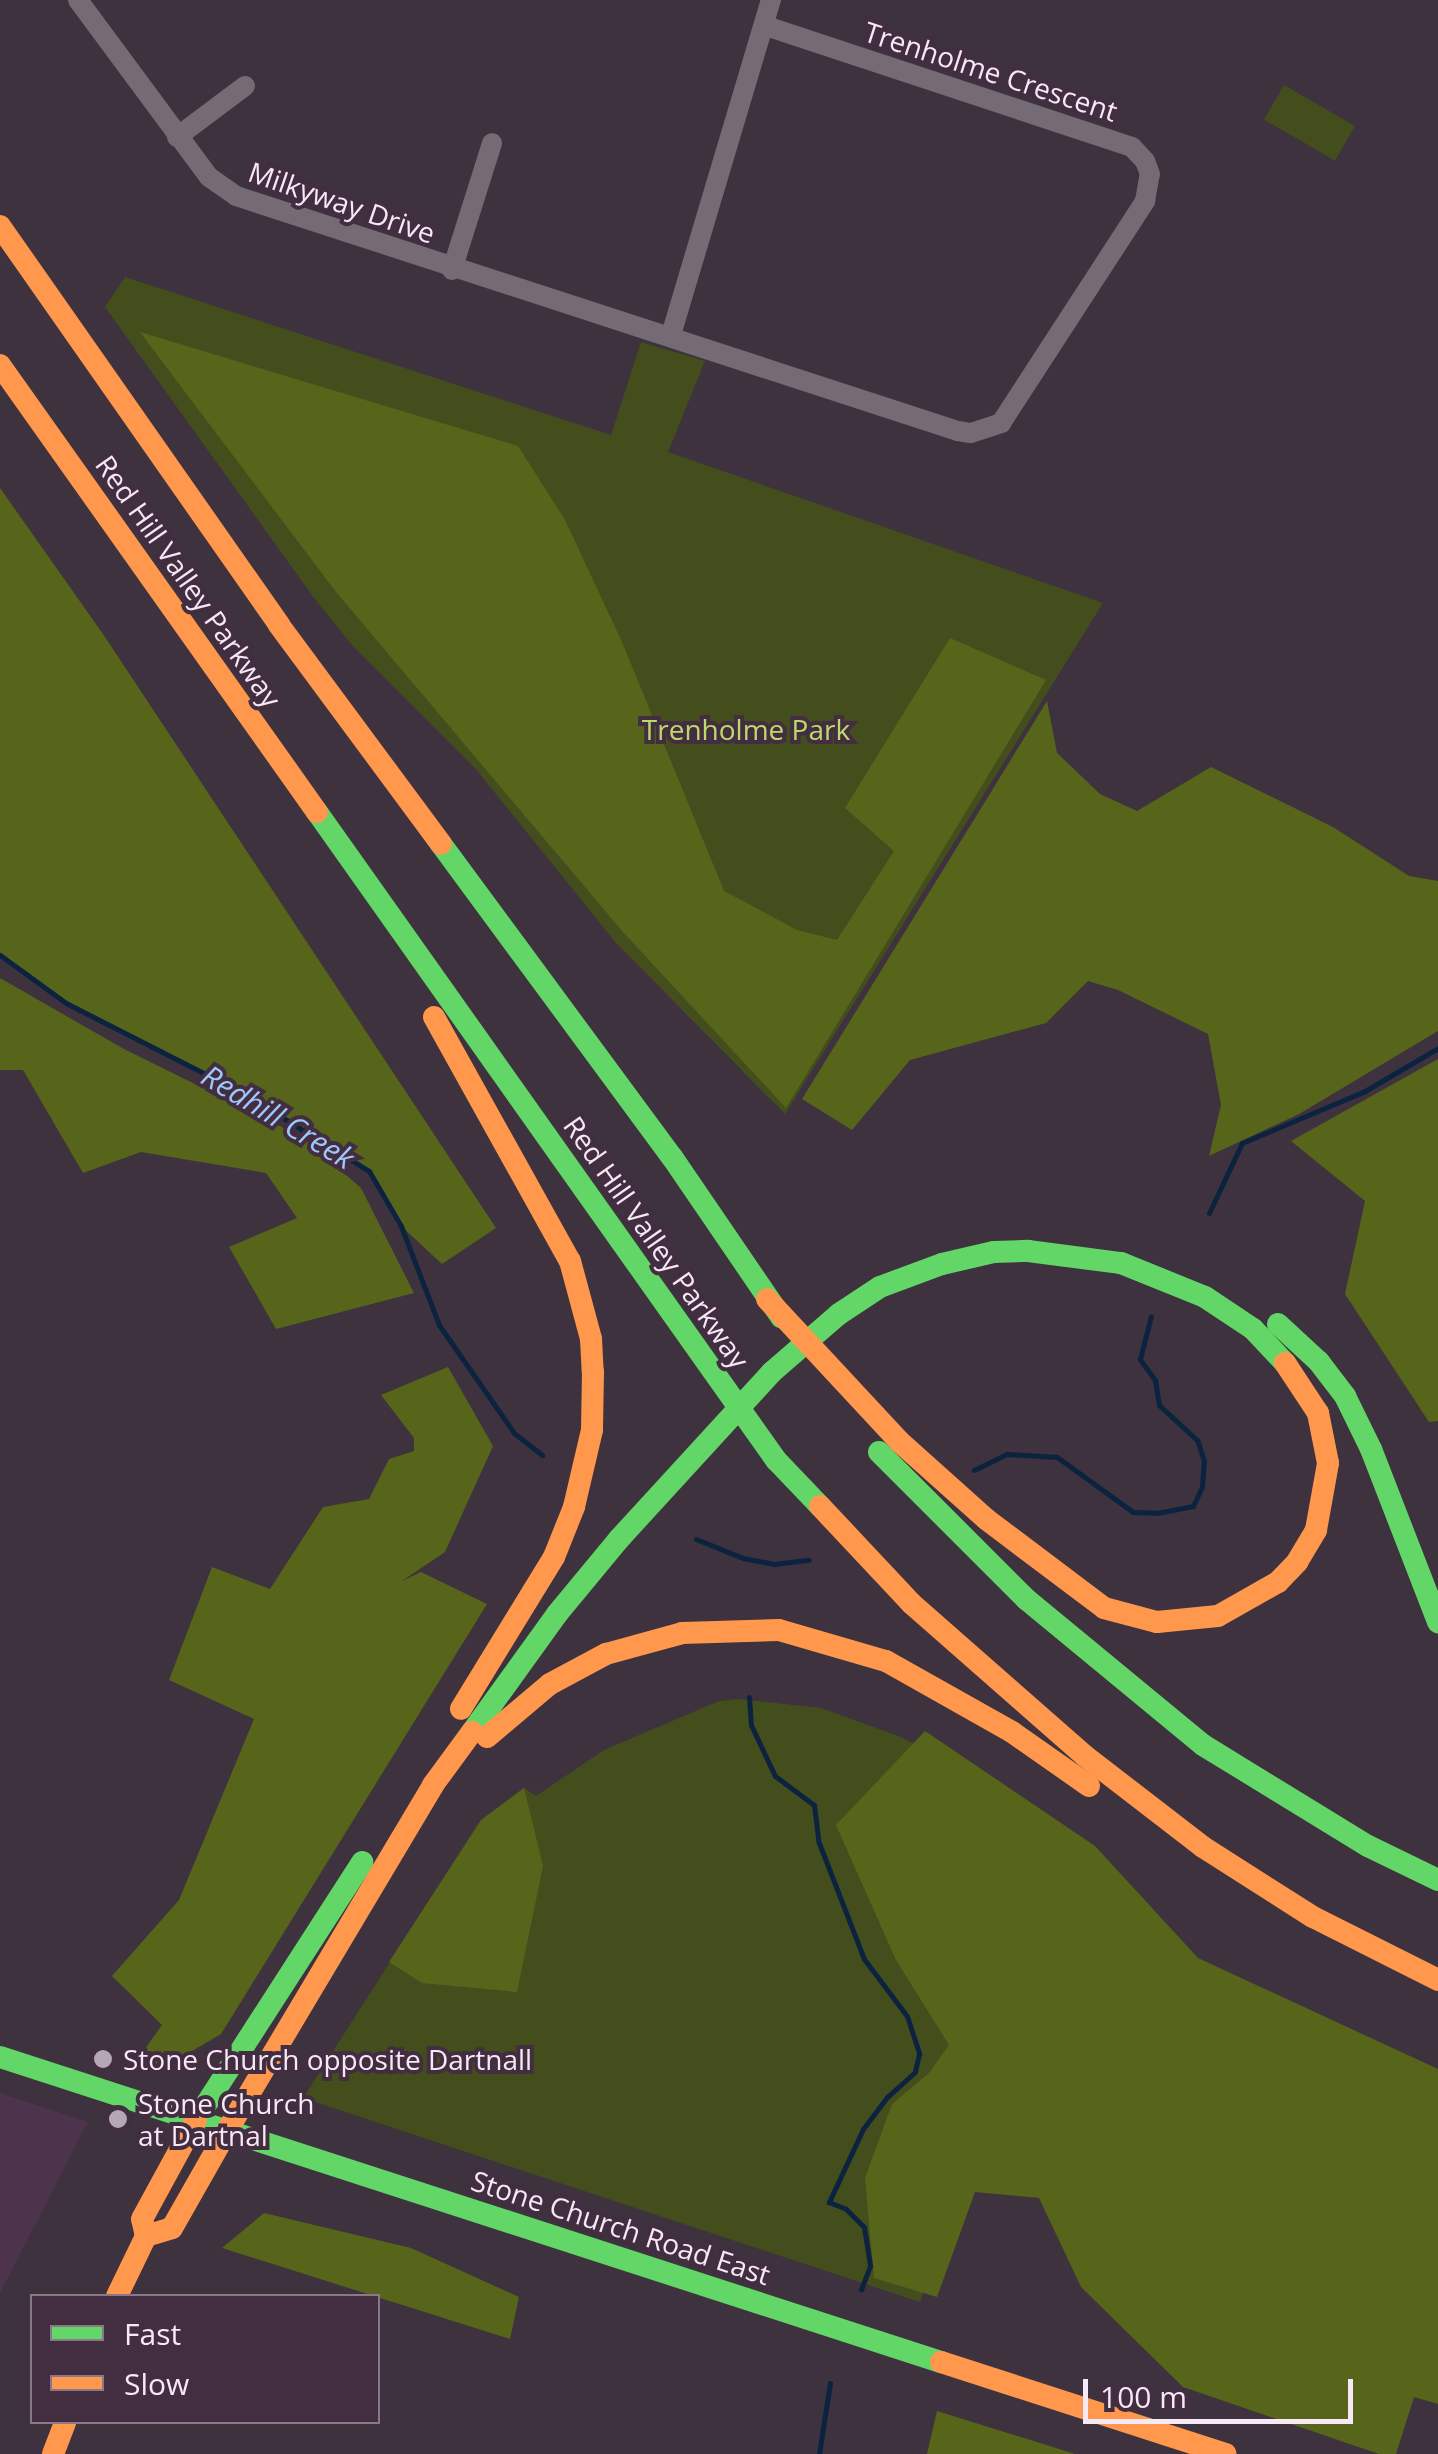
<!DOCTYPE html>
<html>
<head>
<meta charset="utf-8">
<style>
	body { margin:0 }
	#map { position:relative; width:1438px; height:2454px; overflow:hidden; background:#3d323d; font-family:"Open Sans",sans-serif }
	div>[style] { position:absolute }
	.built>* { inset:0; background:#4d344c }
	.green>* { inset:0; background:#444e1d; transform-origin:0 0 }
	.forest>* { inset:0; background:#57651b }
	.stream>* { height:5px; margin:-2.5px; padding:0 2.5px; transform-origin:2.5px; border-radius:2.5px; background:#0c2340 }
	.street>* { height:20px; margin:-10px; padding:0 10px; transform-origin:10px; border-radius:10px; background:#756b74 }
	.fast>* { height:22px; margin:-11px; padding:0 11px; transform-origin:11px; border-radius:11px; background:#63d668 }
	.slow>* { height:22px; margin:-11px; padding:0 11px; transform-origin:11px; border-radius:11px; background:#ff974d }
	.dots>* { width:28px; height:28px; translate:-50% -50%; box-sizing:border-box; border:5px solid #422d41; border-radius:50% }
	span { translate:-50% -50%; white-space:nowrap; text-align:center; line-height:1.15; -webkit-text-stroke:8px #422d41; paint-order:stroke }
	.street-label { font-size:28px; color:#f6e8f4 }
	.park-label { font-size:28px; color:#bdd96a }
	.poi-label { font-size:28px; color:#f6e8f4 }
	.left { translate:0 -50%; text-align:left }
	.water-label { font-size:30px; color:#9ec7fa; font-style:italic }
	.legend { position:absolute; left:30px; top:2294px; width:350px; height:130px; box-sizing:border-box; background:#422d41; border:2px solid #8a7889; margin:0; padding:12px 18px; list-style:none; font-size:30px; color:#f6e8f4 }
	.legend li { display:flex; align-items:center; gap:20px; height:50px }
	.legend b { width:50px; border:2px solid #8a7889 }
	.scale { position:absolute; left:1083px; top:2379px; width:270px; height:45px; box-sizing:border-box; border:5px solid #f6e8f4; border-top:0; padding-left:12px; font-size:30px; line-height:35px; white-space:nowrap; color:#f6e8f4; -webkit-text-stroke:8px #422d41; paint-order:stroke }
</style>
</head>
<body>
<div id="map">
	<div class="built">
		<div style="clip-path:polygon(0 2093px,88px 2122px,0 2293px)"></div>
	</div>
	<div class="green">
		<div style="left:1284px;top:85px;width:82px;height:40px;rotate:30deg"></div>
		<div style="clip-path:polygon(125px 277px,611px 435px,641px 342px,705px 361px,668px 452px,1103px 603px,785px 1114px,616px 943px,475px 768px,352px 645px,314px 598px,105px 307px)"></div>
		<div style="clip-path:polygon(738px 1699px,821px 1708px,901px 1737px,1013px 1794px,992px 2067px,920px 2302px,303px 2098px,481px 1820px,524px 1788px,536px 1796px,604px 1750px,719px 1701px)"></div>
	</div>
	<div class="forest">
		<div style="clip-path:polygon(140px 332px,518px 446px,565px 520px,622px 642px,724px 891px,797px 930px,837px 940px,894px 851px,845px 808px,950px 638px,1046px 680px,786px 1108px,623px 932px,336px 592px)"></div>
		<div style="clip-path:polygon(0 488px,103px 634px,496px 1228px,442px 1264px,401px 1226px,369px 1171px,243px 1093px,66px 1003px,0 955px)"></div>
		<div style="clip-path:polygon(1047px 701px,1057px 753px,1100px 794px,1137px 811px,1211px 767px,1333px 827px,1409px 876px,1438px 881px,1438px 1031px,1299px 1114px,1209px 1156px,1221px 1105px,1208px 1034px,1118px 990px,1088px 981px,1046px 1023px,910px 1060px,852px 1130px,802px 1099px)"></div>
		<div style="clip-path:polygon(0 978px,124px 1049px,302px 1137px,361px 1188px,414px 1293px,276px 1329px,229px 1247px,297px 1218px,266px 1173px,141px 1152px,83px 1173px,23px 1070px,0 1070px)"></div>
		<div style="clip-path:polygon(1438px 1059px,1438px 1421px,1429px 1422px,1345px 1294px,1365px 1201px,1291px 1141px)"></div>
		<div style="clip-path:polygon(448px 1367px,493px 1446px,445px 1552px,402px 1581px,421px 1572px,487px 1604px,221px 2034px,163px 2068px,137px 2060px,162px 2025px,112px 1976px,179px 1900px,254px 1719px,169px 1680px,212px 1567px,270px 1589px,323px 1507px,369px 1499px,389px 1459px,414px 1451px,414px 1438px,381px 1395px)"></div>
		<div style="clip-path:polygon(925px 1731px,1095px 1846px,1198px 1958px,1438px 2069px,1438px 2404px,1414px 2397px,1396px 2454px,1379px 2454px,1183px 2387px,1081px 2287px,1039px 2198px,975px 2192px,937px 2297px,874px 2278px,865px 2178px,892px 2104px,929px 2073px,949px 2045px,896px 1960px,836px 1825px)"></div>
		<div style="clip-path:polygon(524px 1788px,543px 1866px,517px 1992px,422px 1983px,389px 1962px,481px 1820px)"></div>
		<div style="clip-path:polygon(264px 2213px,411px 2248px,519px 2297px,510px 2339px,222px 2248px)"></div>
		<div style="clip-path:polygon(937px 2411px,1075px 2454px,927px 2454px)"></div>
	</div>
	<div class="stream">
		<div style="left:0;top:955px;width:82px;rotate:36deg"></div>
		<div style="left:66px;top:1003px;width:199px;rotate:27deg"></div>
		<div style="left:243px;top:1093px;width:148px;rotate:31.8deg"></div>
		<div style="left:369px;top:1171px;width:64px;rotate:59.8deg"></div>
		<div style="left:401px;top:1226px;width:106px;rotate:69deg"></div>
		<div style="left:439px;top:1325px;width:131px;rotate:55.2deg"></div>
		<div style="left:514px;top:1433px;width:36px;rotate:38deg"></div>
		<div style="left:1209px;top:1213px;width:77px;rotate:-64.8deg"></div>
		<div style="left:1242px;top:1143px;width:134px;rotate:-22.9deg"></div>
		<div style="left:1365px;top:1091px;width:85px;rotate:-30.5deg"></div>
		<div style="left:974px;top:1470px;width:37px;rotate:-26deg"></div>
		<div style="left:1007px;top:1454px;width:50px;rotate:3.4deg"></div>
		<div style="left:1057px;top:1457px;width:94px;rotate:35.9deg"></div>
		<div style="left:1133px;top:1512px;width:24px;rotate:2deg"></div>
		<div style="left:1157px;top:1513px;width:37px;rotate:-11deg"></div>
		<div style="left:1193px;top:1506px;width:21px;rotate:-65deg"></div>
		<div style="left:1202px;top:1487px;width:26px;rotate:-86deg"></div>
		<div style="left:1204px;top:1461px;width:22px;rotate:-108deg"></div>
		<div style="left:1197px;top:1440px;width:52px;rotate:-137.4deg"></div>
		<div style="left:1159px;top:1405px;width:25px;rotate:-99deg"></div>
		<div style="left:1155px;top:1380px;width:26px;rotate:-126deg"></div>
		<div style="left:1140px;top:1359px;width:44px;rotate:-75.7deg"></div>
		<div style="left:696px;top:1539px;width:51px;rotate:22deg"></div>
		<div style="left:743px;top:1558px;width:32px;rotate:11deg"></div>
		<div style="left:774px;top:1564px;width:35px;rotate:-7deg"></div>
		<div style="left:749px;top:1697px;width:28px;rotate:86deg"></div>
		<div style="left:751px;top:1725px;width:56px;rotate:64.8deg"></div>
		<div style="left:775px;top:1776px;width:49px;rotate:36.6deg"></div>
		<div style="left:814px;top:1805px;width:38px;rotate:83deg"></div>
		<div style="left:819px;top:1843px;width:124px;rotate:68.8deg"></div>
		<div style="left:864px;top:1959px;width:71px;rotate:53deg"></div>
		<div style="left:907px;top:2016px;width:40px;rotate:72deg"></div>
		<div style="left:919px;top:2054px;width:18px;rotate:103deg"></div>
		<div style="left:915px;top:2072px;width:38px;rotate:138deg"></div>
		<div style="left:887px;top:2097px;width:40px;rotate:127deg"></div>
		<div style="left:863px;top:2129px;width:81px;rotate:115deg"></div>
		<div style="left:829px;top:2202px;width:18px;rotate:22deg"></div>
		<div style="left:846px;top:2209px;width:25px;rotate:45deg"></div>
		<div style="left:864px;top:2227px;width:39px;rotate:81deg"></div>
		<div style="left:870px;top:2266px;width:25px;rotate:111deg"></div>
		<div style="left:819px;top:2454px;width:72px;rotate:-81.2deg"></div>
	</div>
	<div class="street">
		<div style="left:78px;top:0;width:220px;rotate:53.5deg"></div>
		<div style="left:209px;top:177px;width:33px;rotate:35deg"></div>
		<div style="left:236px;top:196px;width:759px;rotate:18.03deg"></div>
		<div style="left:958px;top:431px;width:13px;rotate:9deg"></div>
		<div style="left:971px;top:433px;width:32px;rotate:-18deg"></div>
		<div style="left:1001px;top:423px;width:265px;rotate:-57deg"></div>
		<div style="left:1145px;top:201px;width:27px;rotate:-80deg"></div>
		<div style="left:1150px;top:174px;width:14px;rotate:-111deg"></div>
		<div style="left:1145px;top:161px;width:19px;rotate:-133deg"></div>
		<div style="left:1132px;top:147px;width:388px;rotate:-161.7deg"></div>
		<div style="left:177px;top:137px;width:85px;rotate:-36.9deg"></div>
		<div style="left:452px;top:270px;width:133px;rotate:-72.5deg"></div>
		<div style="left:671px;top:335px;width:350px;rotate:-73.4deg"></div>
	</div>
	<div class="fast">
		<div style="left:317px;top:812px;width:794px;rotate:54.69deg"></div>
		<div style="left:776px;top:1460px;width:64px;rotate:46.3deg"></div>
		<div style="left:441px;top:844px;width:389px;rotate:53.6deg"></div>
		<div style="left:672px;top:1157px;width:194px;rotate:55.7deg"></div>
		<div style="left:1278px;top:1324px;width:56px;rotate:42.8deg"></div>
		<div style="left:1319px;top:1362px;width:43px;rotate:52.6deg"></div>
		<div style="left:1345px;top:1396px;width:59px;rotate:63.9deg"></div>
		<div style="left:1371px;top:1449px;width:186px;rotate:68.8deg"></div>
		<div style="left:879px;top:1452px;width:208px;rotate:45deg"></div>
		<div style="left:1026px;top:1599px;width:229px;rotate:39.5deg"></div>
		<div style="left:1203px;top:1745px;width:193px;rotate:31.5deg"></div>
		<div style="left:1368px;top:1846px;width:78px;rotate:25.9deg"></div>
		<div style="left:472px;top:1732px;width:145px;rotate:-54.2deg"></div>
		<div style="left:557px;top:1614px;width:97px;rotate:-50.4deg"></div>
		<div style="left:619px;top:1539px;width:226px;rotate:-47.5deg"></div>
		<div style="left:772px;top:1372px;width:89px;rotate:-40.9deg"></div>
		<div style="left:839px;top:1314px;width:49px;rotate:-33.4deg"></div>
		<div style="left:880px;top:1287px;width:66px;rotate:-20.4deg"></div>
		<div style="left:942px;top:1264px;width:53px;rotate:-13deg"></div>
		<div style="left:994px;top:1252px;width:34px;rotate:-2deg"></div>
		<div style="left:1028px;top:1251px;width:94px;rotate:7.4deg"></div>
		<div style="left:1121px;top:1263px;width:91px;rotate:22deg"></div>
		<div style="left:1205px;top:1297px;width:58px;rotate:33.7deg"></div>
		<div style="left:1253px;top:1329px;width:47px;rotate:46.7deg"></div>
		<div style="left:0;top:2057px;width:989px;rotate:17.96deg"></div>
		<div style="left:196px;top:2120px;width:307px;rotate:-57.2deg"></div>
	</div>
	<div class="slow">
		<div style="left:0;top:226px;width:487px;rotate:55deg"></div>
		<div style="left:279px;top:625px;width:272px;rotate:53.5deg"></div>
		<div style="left:0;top:365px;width:548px;rotate:54.66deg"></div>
		<div style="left:434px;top:1017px;width:279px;rotate:60.9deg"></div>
		<div style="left:570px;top:1261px;width:81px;rotate:74.9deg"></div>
		<div style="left:591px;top:1339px;width:33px;rotate:87deg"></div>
		<div style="left:593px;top:1372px;width:58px;rotate:91deg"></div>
		<div style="left:592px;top:1430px;width:79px;rotate:103.2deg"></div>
		<div style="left:574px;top:1507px;width:54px;rotate:111.8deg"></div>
		<div style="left:554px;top:1557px;width:178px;rotate:121.5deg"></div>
		<div style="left:767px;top:1299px;width:195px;rotate:47.1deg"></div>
		<div style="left:900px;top:1442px;width:115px;rotate:41.8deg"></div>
		<div style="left:986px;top:1519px;width:148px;rotate:37deg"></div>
		<div style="left:1104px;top:1608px;width:55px;rotate:14.8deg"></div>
		<div style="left:1157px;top:1622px;width:61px;rotate:-5.6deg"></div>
		<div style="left:1218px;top:1616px;width:69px;rotate:-29.5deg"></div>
		<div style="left:1278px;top:1582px;width:28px;rotate:-46deg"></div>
		<div style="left:1297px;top:1562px;width:37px;rotate:-59deg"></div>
		<div style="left:1316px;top:1530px;width:68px;rotate:-79.8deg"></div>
		<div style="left:1328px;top:1463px;width:51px;rotate:-101.3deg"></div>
		<div style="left:1318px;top:1413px;width:60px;rotate:-123.4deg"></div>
		<div style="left:820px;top:1506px;width:134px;rotate:46.8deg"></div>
		<div style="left:912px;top:1604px;width:230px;rotate:41.3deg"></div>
		<div style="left:1085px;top:1756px;width:149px;rotate:37.6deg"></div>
		<div style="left:1203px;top:1847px;width:130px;rotate:32.5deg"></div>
		<div style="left:1313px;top:1917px;width:140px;rotate:26.7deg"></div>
		<div style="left:487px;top:1737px;width:82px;rotate:-40.1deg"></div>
		<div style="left:550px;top:1684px;width:64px;rotate:-28.2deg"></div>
		<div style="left:606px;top:1654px;width:79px;rotate:-15.4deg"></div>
		<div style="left:682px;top:1633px;width:97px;rotate:-1.8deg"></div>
		<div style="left:779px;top:1630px;width:111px;rotate:16.2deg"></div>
		<div style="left:886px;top:1661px;width:145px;rotate:29.4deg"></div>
		<div style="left:1012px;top:1732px;width:94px;rotate:35deg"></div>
		<div style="left:227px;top:2131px;width:403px;rotate:-59.2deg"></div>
		<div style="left:433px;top:1785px;width:66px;rotate:-53.7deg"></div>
		<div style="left:146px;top:2236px;width:27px;rotate:-17deg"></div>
		<div style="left:172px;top:2228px;width:112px;rotate:-60.4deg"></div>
		<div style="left:117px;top:2296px;width:67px;rotate:-64.2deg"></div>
		<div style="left:146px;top:2236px;width:17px;rotate:-103deg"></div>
		<div style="left:142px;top:2219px;width:113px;rotate:-61.4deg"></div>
		<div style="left:941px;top:2362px;width:299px;rotate:17.9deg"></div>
		<div style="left:53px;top:2454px;width:34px;rotate:-69deg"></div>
	</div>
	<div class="dots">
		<div style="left:103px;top:2059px;background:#b5a8b4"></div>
		<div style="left:118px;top:2119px;background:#b5a8b4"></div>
	</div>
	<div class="street-label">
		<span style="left:991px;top:71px;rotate:18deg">Trenholme Crescent</span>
		<span style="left:342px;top:202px;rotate:19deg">Milkyway Drive</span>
		<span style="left:189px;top:581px;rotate:55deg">Red Hill Valley Parkway</span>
		<span style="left:657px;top:1242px;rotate:55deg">Red Hill Valley Parkway</span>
		<span style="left:621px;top:2227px;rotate:18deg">Stone Church Road East</span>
	</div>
	<div class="park-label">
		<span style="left:746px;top:729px">Trenholme Park</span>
	</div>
	<div class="poi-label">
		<span class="left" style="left:123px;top:2059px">Stone Church opposite Dartnall</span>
		<span class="left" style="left:138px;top:2119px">Stone Church<br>at Dartnal</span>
	</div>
	<div class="water-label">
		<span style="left:278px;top:1117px;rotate:31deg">Redhill Creek</span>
	</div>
	<ul class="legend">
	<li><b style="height:12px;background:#63d668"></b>Fast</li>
	<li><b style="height:12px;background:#ff974d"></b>Slow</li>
	</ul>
	<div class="scale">100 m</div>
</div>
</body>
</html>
